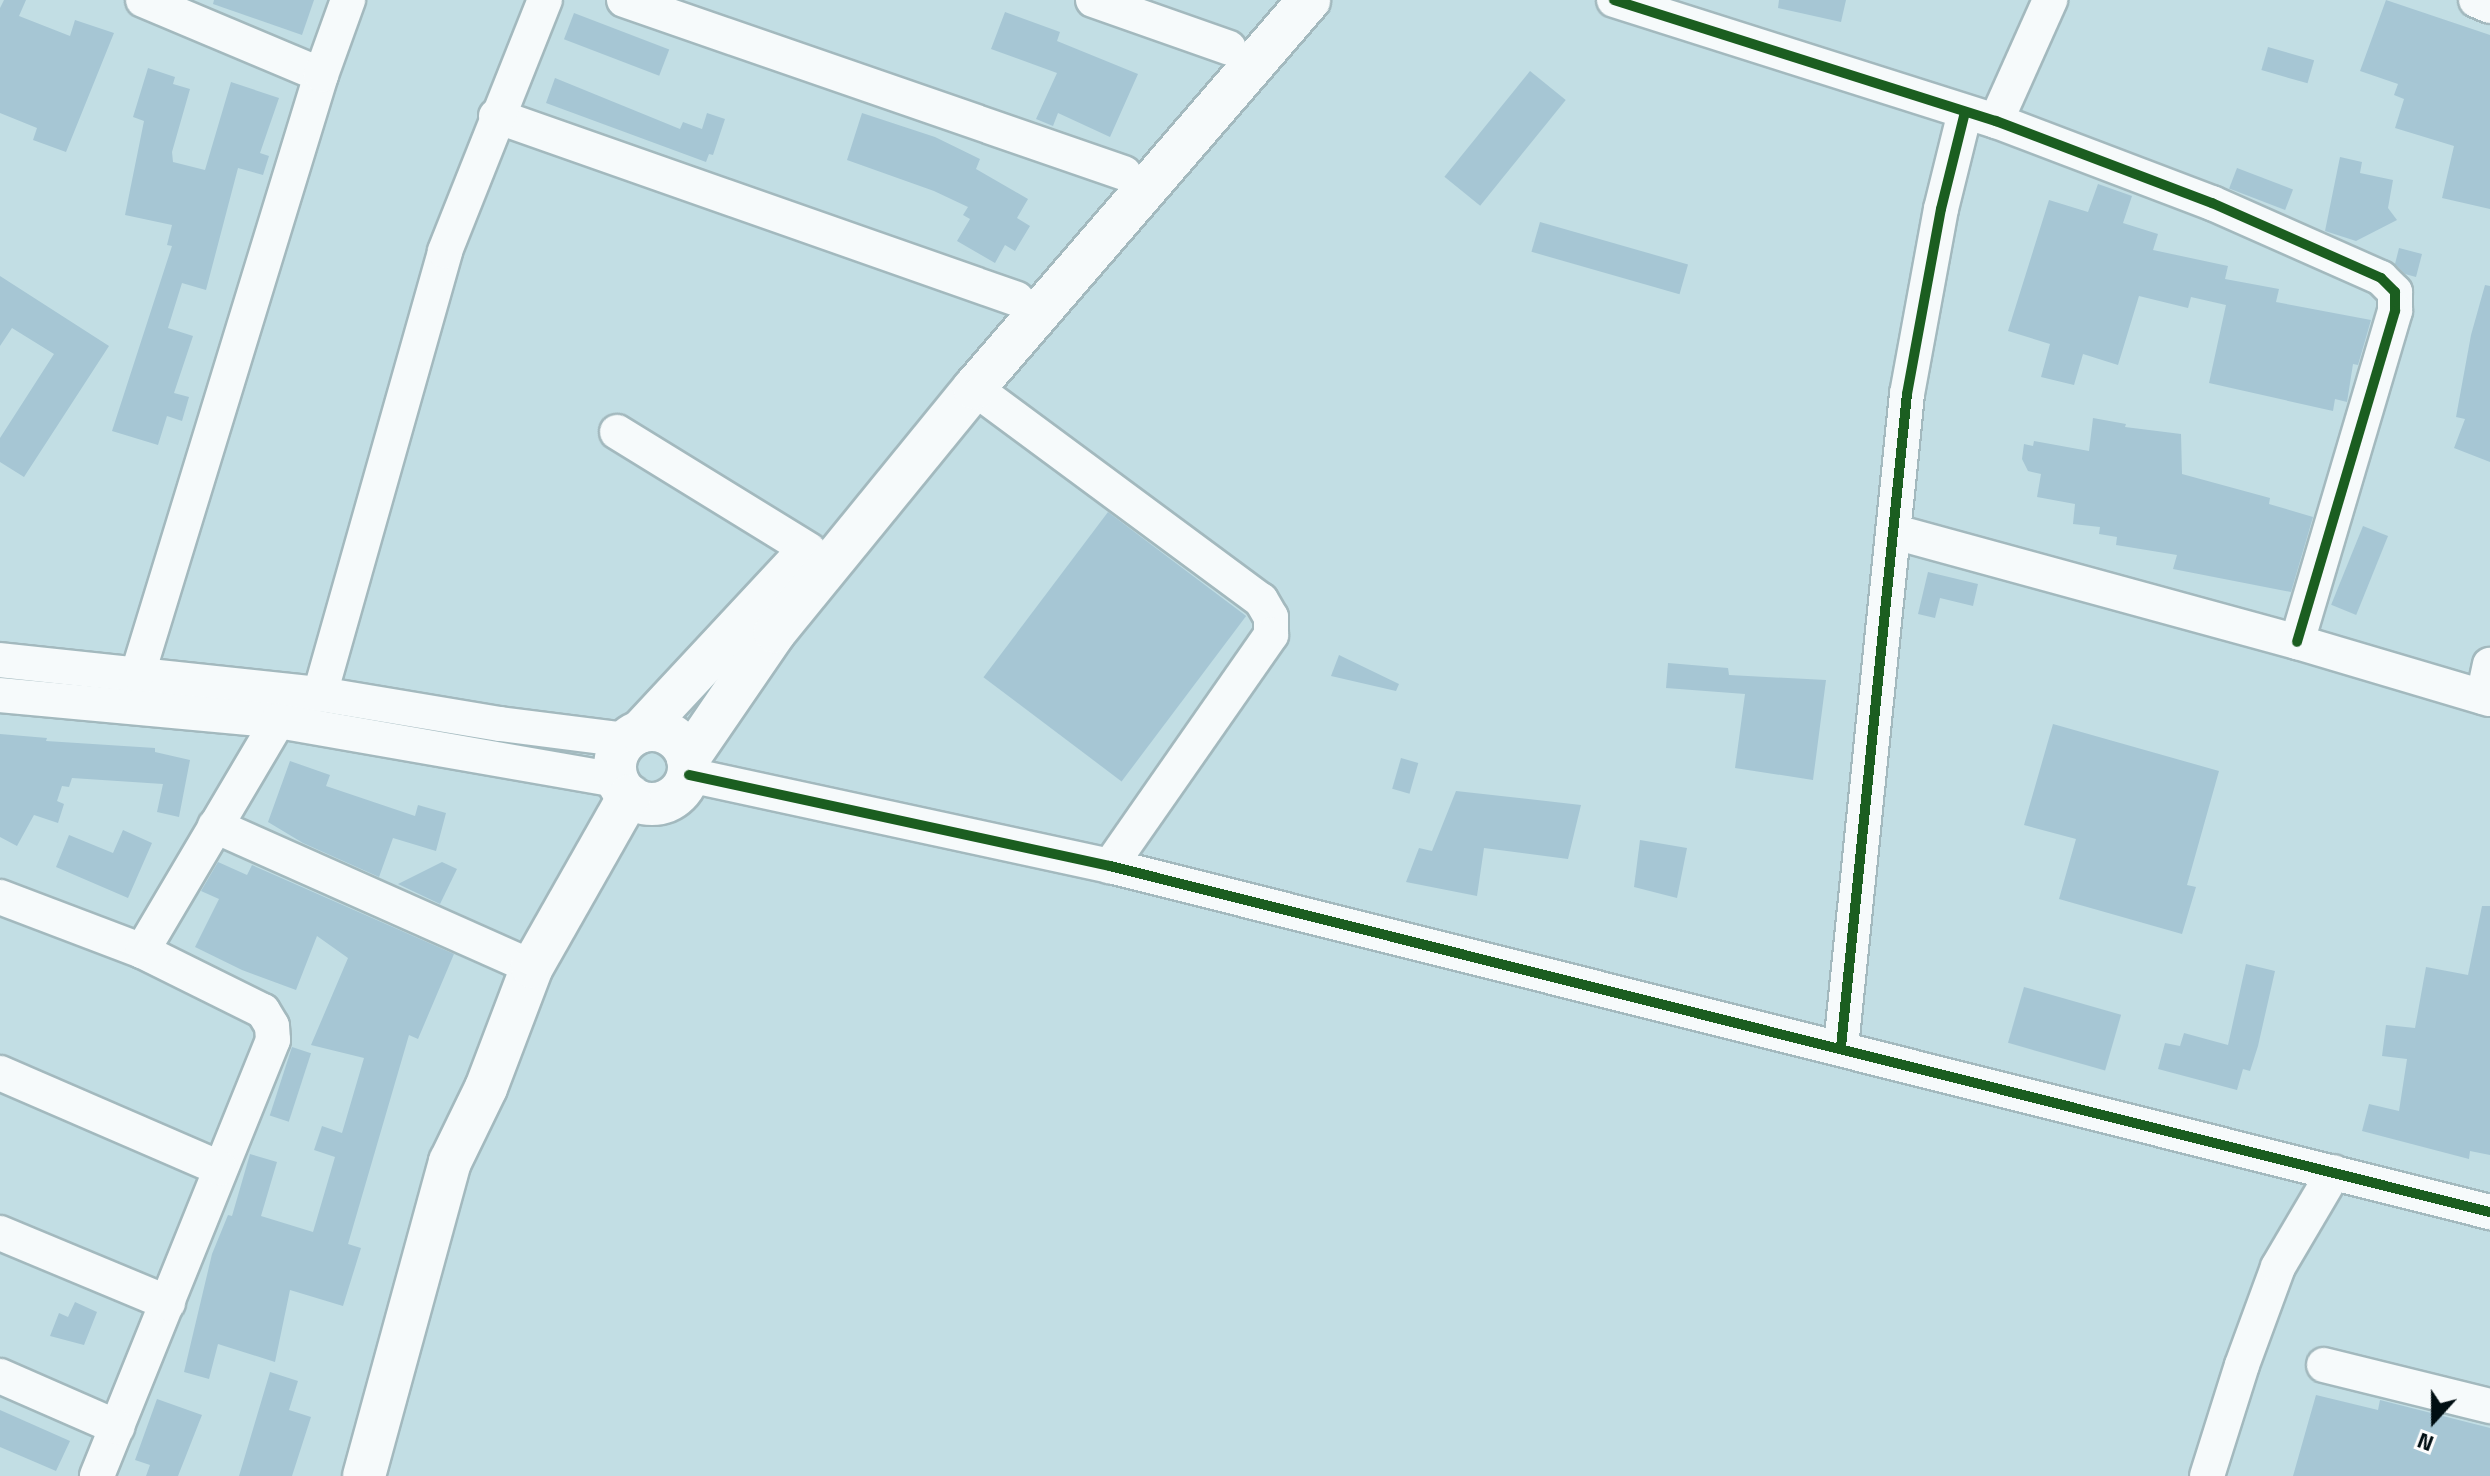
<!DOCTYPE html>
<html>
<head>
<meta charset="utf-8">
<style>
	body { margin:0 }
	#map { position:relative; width:2490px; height:1476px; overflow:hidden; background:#c2dee4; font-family:"Titillium Web",sans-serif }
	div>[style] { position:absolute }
	.building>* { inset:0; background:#a6c6d4; transform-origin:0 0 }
	.roads { filter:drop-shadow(2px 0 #a3b9be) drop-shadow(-2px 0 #a3b9be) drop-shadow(0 2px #a3b9be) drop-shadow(0 -2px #a3b9be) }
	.minor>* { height:34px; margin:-17px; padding:0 17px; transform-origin:17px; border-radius:17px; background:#f6fafb }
	.major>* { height:42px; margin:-21px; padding:0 21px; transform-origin:21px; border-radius:21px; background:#f6fafb }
	.major>.ring { margin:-21px; padding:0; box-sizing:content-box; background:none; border:42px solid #f6fafb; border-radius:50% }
	.cycleway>* { height:10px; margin:-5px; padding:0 5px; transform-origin:5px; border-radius:5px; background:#1b5e20 }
	span { translate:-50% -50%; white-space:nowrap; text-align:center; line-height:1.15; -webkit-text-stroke:6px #fdfdfd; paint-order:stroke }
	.north { position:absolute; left:2394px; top:1380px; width:80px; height:80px; -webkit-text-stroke:6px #fdfdfd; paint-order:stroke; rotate:201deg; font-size:22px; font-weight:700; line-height:32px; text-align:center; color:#000e12 }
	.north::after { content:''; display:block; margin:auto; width:28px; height:36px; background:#000e12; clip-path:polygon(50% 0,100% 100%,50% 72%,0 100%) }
</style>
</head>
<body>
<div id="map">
	<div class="building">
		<div style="clip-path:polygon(4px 0,26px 0,19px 16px,70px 36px,75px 20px,114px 33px,66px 152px,33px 140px,37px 128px,0 113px,0 8px)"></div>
		<div style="clip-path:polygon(214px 0,314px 0,302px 35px,213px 4px)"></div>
		<div style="clip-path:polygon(1779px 0,1846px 0,1841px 22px,1778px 8px)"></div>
		<div style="clip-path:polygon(2386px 0,2490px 35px,2490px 209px,2442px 198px,2454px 146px,2395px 128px,2404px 99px,2394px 95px,2398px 84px,2360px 71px)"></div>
		<div style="clip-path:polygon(1005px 12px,1060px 32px,1057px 41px,1138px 74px,1110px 137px,1058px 113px,1053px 126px,1036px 119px,1057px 73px,991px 49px)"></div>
		<div style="left:574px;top:13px;width:102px;height:28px;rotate:21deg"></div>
		<div style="left:2268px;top:47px;width:48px;height:24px;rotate:16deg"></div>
		<div style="clip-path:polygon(148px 68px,175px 77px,173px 84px,190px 89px,172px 152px,173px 162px,205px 170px,231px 82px,279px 98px,260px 153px,269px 156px,263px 175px,238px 168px,206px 290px,182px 283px,168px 328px,193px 336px,174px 393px,189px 397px,182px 421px,167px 416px,158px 445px,112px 431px,172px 246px,167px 245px,172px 225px,125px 215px,144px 121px,133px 117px)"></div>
		<div style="left:1530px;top:71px;width:46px;height:136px;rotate:39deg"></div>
		<div style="clip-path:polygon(555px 78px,680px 129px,683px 122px,702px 129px,707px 113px,725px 119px,713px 155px,709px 154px,706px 162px,546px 103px)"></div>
		<div style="clip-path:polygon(862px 113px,935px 137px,980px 159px,976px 169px,1028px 199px,1017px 218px,1030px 226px,1015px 251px,1005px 245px,995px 263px,957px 241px,970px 219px,963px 215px,968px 207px,934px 191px,847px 160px)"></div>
		<div style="clip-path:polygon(2340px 157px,2362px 162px,2360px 173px,2393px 180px,2388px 208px,2397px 220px,2356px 241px,2325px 231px)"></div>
		<div style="left:2237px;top:168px;width:60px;height:22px;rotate:21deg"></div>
		<div style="clip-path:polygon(2098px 184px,2132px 196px,2123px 223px,2158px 234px,2153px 250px,2228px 266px,2225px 279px,2279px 289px,2276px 302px,2371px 320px,2358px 365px,2353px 364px,2347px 402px,2335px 399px,2333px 411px,2209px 383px,2226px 305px,2191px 297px,2188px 308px,2139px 296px,2118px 365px,2083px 354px,2074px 385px,2041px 377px,2050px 344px,2008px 331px,2049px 200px,2088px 212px)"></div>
		<div style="left:1540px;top:222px;width:154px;height:31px;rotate:16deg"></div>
		<div style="clip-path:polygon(2399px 248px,2422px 254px,2416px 277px,2405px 274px,2395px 264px)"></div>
		<div style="clip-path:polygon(0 276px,109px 346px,24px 477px,0 462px,0 438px,54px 354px,12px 328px,0 346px)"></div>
		<div style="clip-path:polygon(2485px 285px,2490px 286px,2490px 462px,2454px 448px,2465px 419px,2456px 417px,2471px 335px)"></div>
		<div style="clip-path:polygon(2093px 418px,2126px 424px,2125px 427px,2181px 434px,2182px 474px,2270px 498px,2269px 504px,2313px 517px,2291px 592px,2173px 569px,2177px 555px,2116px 545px,2117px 537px,2099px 534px,2100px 527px,2073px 524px,2075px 504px,2037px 497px,2041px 474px,2028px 471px,2022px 459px,2024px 444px,2033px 446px,2034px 441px,2089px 451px)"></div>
		<div style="left:1108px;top:512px;width:173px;height:207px;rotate:37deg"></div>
		<div style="left:2363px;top:526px;width:27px;height:85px;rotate:22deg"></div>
		<div style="clip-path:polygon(1928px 572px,1978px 584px,1973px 606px,1940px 598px,1935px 618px,1918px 614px)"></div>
		<div style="clip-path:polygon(1339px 655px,1399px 684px,1396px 691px,1331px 676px)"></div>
		<div style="clip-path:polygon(1668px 663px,1728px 668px,1729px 675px,1826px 680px,1813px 780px,1735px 768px,1745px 694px,1666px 688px)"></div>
		<div style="clip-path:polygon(2053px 724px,2219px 771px,2187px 885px,2196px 887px,2182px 934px,2059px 899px,2076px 839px,2024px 825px)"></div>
		<div style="clip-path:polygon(0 734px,47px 738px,46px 741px,155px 748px,155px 752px,190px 760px,179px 817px,157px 812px,163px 784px,72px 778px,69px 787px,62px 786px,57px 801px,64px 804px,58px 823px,34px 815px,17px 846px,0 837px)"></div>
		<div style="left:1401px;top:758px;width:18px;height:32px;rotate:16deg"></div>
		<div style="clip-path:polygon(290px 761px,330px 775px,326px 786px,415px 816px,418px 805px,446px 813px,436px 851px,393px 838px,379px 877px,303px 843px,268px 822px)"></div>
		<div style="clip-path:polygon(1456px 791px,1581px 805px,1568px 859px,1484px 848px,1477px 896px,1406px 882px,1419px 848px,1432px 851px)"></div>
		<div style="clip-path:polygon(123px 830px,152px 843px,128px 898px,56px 867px,69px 835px,113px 853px)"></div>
		<div style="clip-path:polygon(1640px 840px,1687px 848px,1677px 898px,1634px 887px)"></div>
		<div style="clip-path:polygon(218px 862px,247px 875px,252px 865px,454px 954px,418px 1039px,409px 1035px,348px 1244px,361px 1248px,343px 1306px,290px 1290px,275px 1362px,218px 1344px,209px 1379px,184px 1372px,212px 1254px,228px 1215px,232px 1216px,250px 1154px,277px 1162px,261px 1216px,313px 1232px,335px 1157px,314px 1150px,322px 1126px,342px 1133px,364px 1058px,311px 1045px,348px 958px,317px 936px,296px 990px,242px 970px,195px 947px,219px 899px,201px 891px)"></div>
		<div style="clip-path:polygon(442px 862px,457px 869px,440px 904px,398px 884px)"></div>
		<div style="clip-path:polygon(2482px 906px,2490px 906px,2490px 1155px,2470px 1151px,2469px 1159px,2362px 1131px,2369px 1104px,2399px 1111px,2407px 1059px,2382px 1056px,2386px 1025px,2415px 1028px,2426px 967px,2468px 975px)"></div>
		<div style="clip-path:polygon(2246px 964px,2275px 971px,2258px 1046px,2250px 1071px,2243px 1069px,2237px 1090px,2158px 1069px,2165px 1043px,2180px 1046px,2184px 1033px,2228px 1045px)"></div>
		<div style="left:2024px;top:987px;width:101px;height:58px;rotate:16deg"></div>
		<div style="left:292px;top:1047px;width:20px;height:72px;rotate:18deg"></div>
		<div style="clip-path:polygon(75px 1302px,97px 1312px,84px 1345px,50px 1336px,59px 1313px,68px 1317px)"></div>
		<div style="clip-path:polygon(270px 1372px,298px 1381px,289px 1410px,311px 1417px,292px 1476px,239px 1476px)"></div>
		<div style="clip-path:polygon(2316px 1395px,2378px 1410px,2380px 1400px,2490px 1428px,2490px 1476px,2293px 1476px)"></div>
		<div style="clip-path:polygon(157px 1399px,202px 1415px,178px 1476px,146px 1476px,150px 1465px,135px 1460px)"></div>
		<div style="clip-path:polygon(0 1410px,70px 1441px,56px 1471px,0 1447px)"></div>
	</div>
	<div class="roads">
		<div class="minor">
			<div style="left:143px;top:0;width:193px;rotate:22.8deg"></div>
			<div style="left:624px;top:0;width:529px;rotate:19.09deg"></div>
			<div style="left:1093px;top:0;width:144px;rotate:19.4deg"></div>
			<div style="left:1614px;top:0;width:401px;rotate:17.6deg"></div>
			<div style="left:1996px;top:121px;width:231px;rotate:20.8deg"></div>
			<div style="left:2212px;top:203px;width:185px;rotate:23.9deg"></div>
			<div style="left:2381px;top:278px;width:20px;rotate:45deg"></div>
			<div style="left:2395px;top:292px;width:19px;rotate:90deg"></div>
			<div style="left:2395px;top:311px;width:345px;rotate:106.5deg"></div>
			<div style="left:2476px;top:0;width:15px;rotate:23deg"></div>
			<div style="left:496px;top:116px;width:552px;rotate:19.35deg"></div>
			<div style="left:1996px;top:121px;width:133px;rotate:-65.9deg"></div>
			<div style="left:974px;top:388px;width:357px;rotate:36.5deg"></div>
			<div style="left:1261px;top:600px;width:20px;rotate:60deg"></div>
			<div style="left:1271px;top:617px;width:18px;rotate:90deg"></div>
			<div style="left:1271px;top:635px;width:282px;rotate:124.9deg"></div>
			<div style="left:617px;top:432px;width:225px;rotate:31.6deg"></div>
			<div style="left:1895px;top:532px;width:417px;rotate:15.3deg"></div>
			<div style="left:2297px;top:642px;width:201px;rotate:16.5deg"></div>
			<div style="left:0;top:660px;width:322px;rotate:6.1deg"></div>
			<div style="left:320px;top:694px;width:182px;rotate:9.5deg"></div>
			<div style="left:500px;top:724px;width:128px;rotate:7.2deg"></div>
			<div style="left:138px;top:673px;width:625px;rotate:-72.98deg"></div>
			<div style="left:321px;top:75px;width:80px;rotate:-70.2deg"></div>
			<div style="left:320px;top:694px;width:460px;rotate:-74.2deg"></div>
			<div style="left:445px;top:251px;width:270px;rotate:-68.3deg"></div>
			<div style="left:0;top:695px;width:279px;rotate:5.3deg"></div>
			<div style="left:278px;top:721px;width:344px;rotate:9.9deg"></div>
			<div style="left:2483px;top:697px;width:33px;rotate:-78deg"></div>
			<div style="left:689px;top:775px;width:431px;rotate:12.2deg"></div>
			<div style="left:1110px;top:866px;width:1423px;rotate:14.08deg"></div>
			<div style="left:215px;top:826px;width:347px;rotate:24deg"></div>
			<div style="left:0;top:897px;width:152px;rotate:20.8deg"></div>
			<div style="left:142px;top:951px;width:135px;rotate:26.4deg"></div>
			<div style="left:263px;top:1011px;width:17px;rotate:59deg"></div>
			<div style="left:272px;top:1026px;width:14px;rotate:86deg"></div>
			<div style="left:273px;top:1040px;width:470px;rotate:112deg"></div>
			<div style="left:142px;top:951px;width:267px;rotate:-59.4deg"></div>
			<div style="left:1841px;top:1047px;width:656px;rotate:-84.23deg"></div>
			<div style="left:1907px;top:394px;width:188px;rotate:-79.6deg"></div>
			<div style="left:1941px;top:209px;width:100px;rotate:-76.1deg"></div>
			<div style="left:0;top:1073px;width:240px;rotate:23.4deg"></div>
			<div style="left:0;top:1233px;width:182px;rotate:22.6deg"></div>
			<div style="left:2324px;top:1365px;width:171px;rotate:13.9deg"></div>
			<div style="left:0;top:1376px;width:128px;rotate:23.6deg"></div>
			<div style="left:2207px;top:1476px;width:116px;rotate:-72.5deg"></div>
			<div style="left:2242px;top:1365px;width:104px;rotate:-69.8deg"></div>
			<div style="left:2278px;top:1267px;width:110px;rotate:-59.5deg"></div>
		</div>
		<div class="major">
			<div class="ring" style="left:615px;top:730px;width:32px;height:32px"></div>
			<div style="left:640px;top:732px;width:238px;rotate:-47deg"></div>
			<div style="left:688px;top:759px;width:154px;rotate:-55.6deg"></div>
			<div style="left:775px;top:632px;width:315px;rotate:-50.8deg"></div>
			<div style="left:974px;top:388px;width:513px;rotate:-49.19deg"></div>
			<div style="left:364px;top:1476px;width:326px;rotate:-74.7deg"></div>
			<div style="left:450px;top:1162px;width:82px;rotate:-64.1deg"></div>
			<div style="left:486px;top:1088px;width:129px;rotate:-69.2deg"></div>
			<div style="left:532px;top:967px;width:197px;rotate:-60.4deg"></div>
		</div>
	</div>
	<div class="cycleway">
		<div style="left:1614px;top:0;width:401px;rotate:17.6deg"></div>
		<div style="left:1996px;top:121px;width:231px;rotate:20.8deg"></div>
		<div style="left:2212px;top:203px;width:185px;rotate:23.9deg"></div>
		<div style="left:2381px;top:278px;width:20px;rotate:45deg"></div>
		<div style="left:2395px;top:292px;width:19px;rotate:90deg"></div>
		<div style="left:2395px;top:311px;width:345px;rotate:106.5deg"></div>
		<div style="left:689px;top:775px;width:431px;rotate:12.2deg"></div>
		<div style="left:1110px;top:866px;width:1423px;rotate:14.08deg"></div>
		<div style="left:1841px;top:1047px;width:656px;rotate:-84.23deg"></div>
		<div style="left:1907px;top:394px;width:188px;rotate:-79.6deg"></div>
		<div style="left:1941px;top:209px;width:100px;rotate:-76.1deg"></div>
	</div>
	<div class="north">N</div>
</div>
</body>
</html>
